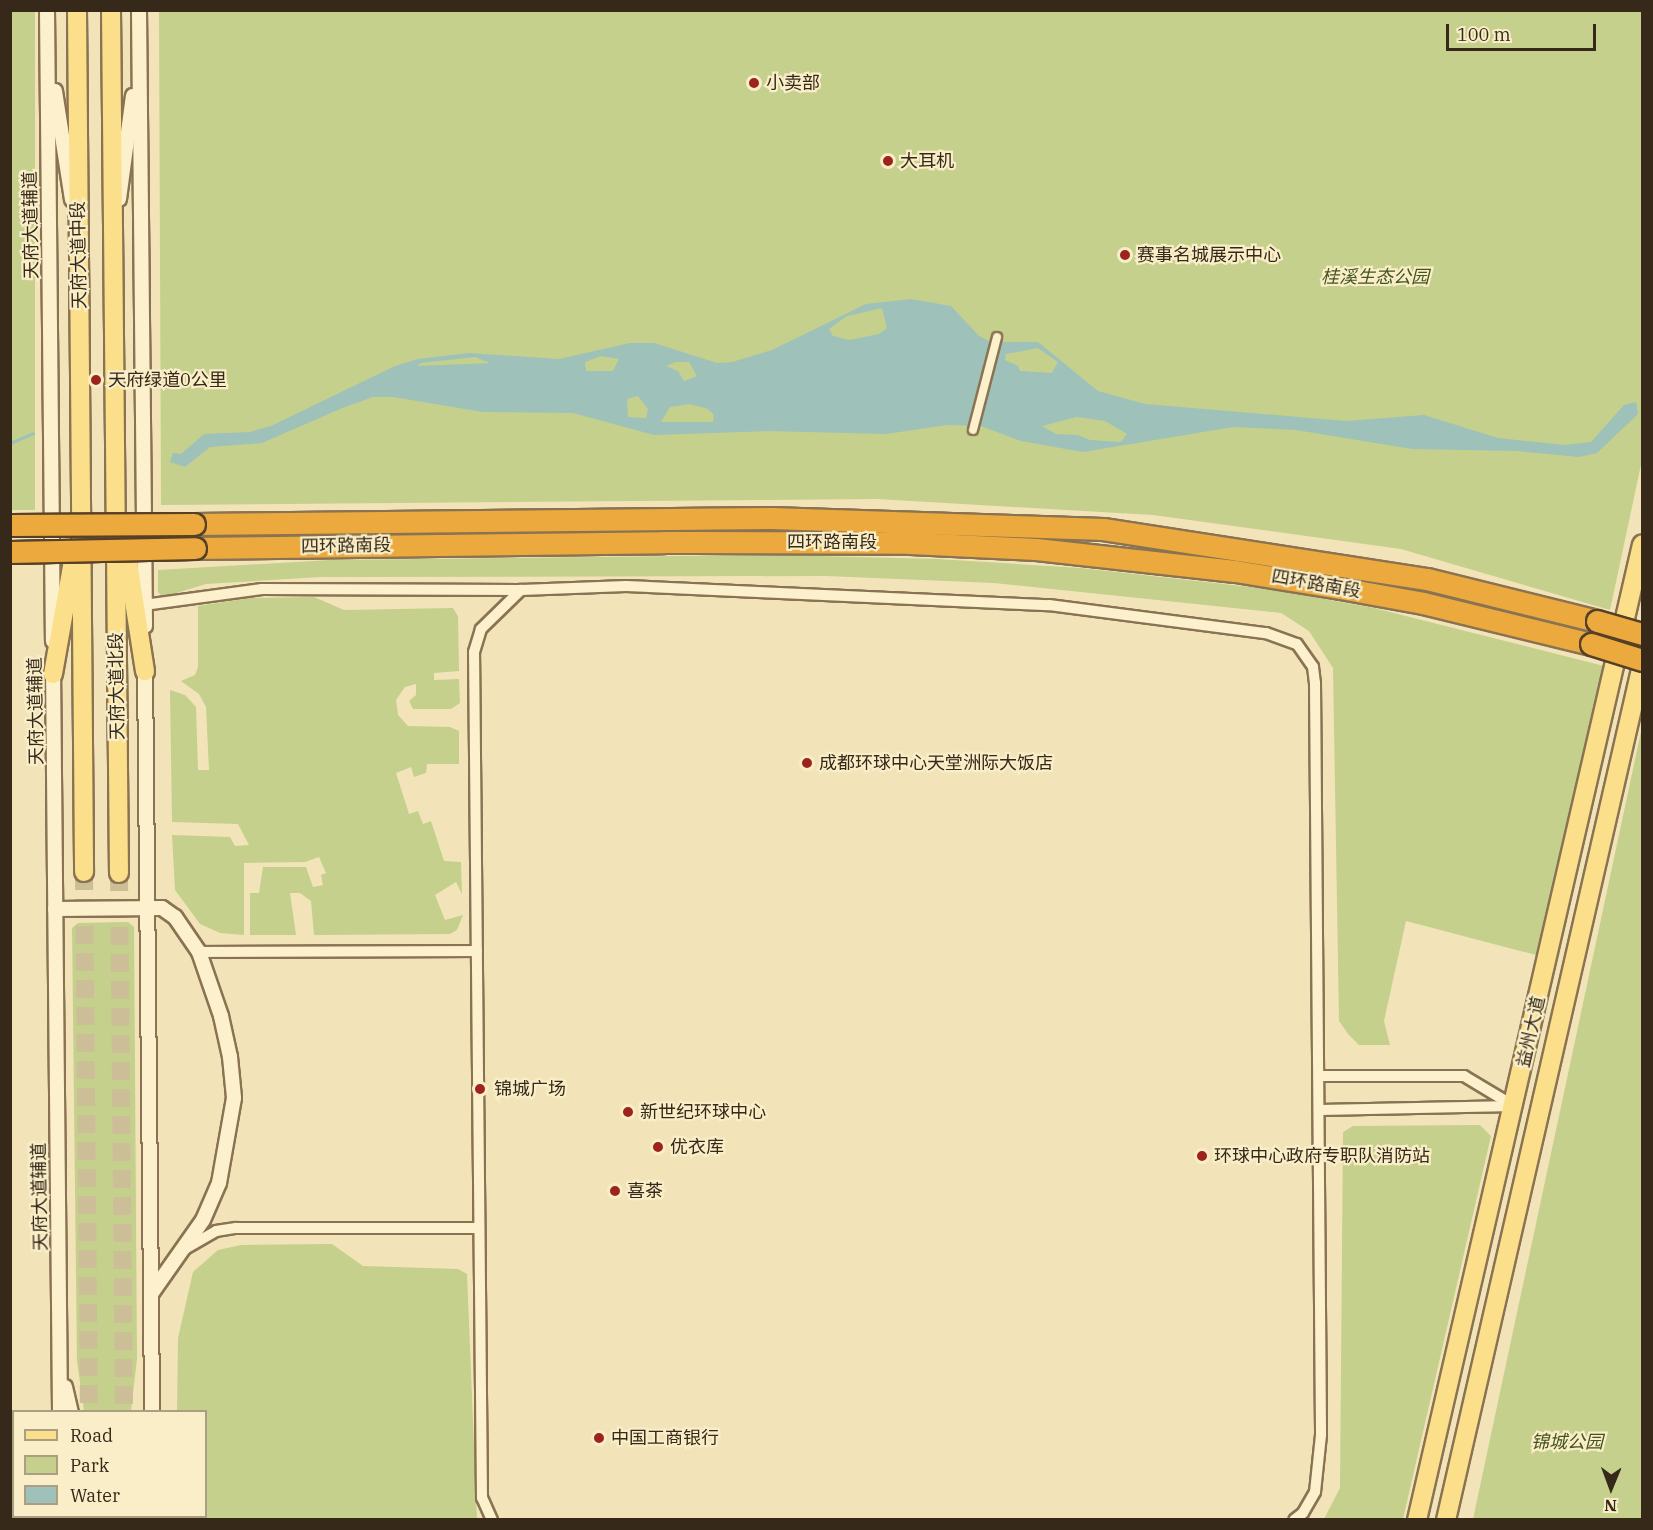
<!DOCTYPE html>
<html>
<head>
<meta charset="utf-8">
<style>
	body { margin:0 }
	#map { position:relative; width:1653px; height:1530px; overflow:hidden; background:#f2e4b8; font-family:"IBM Plex Serif","Noto Sans SC",serif }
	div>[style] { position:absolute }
	.green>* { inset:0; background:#c4d08c; transform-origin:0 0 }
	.water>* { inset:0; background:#9ec1b9 }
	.stream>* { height:3px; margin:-1.5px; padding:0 1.5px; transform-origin:1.5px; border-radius:1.5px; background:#9ec1b9 }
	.primary-tunnel>* { height:18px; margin-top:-9px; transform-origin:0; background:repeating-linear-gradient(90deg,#ccbf98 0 18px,transparent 0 27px) }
	.roads { filter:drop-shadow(2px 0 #897352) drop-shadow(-2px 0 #897352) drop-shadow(0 2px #897352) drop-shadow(0 -2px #897352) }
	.pedestrian>* { height:8px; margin:-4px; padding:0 4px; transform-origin:4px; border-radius:4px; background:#fcf1cc }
	.minor>* { height:10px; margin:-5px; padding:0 5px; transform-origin:5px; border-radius:5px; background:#fcf1cc }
	.tertiary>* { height:14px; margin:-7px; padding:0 7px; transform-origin:7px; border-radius:7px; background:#fcf1cc }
	.primary>* { height:18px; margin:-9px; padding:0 9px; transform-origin:9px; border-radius:9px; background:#fbdf8a }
	.motorway>* { height:21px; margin:-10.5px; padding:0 10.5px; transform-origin:10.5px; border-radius:10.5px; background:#ecaa3e }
	.bridges { filter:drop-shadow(2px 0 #564027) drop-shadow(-2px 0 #564027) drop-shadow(0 2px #564027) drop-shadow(0 -2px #564027) }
	.motorway-bridge>* { height:21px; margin:-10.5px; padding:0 10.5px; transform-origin:10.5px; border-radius:10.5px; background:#ecaa3e }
	.dots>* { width:16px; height:16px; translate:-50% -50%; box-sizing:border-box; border:3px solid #f9eec8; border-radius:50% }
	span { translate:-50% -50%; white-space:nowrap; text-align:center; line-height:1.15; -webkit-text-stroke:4.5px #f9eec8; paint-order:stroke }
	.poi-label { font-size:18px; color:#362919 }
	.left { translate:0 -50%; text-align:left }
	.street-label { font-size:18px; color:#362919 }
	.park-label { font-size:18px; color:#43551d; font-style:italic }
	.frame { position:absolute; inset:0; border:12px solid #362919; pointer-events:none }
	.legend { position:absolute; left:12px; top:1410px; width:195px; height:108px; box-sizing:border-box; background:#f9eec8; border:2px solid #ab9f82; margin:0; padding:8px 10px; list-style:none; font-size:18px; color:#362919 }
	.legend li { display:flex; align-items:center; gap:12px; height:30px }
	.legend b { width:30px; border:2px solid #ab9f82 }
	.north { position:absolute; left:1581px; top:1458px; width:60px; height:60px; -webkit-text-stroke:4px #f9eec8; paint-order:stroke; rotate:181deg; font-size:16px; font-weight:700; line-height:24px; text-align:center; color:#362919 }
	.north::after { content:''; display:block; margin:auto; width:21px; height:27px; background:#362919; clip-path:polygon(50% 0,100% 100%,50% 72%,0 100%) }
	.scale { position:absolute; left:1446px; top:24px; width:150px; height:27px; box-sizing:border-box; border:3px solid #362919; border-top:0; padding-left:8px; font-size:18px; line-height:21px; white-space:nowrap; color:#362919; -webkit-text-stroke:4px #f9eec8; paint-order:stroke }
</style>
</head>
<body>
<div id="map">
	<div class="green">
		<div style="left:10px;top:11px;width:25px;height:499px"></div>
		<div style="clip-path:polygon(159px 11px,1642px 11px,1642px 460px,1610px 610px,1401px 549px,1153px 515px,877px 499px,161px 505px)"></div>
		<div style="clip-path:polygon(775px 555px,938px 559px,1080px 568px,1268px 589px,1374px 608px,1608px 667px,1536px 955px,1406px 921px,1384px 1021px,1390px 1045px,1359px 1045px,1348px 1034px,1339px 1021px,1333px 668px,1309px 631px,1281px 613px,994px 583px,826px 576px,321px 577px,206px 584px,163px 597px,158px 592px,158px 570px,330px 560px)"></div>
		<div style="clip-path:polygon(314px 597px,344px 610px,453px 608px,458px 616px,459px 671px,434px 673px,434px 680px,459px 679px,460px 703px,451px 709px,413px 709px,409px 701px,416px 695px,416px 684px,405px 687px,396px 700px,398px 715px,408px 726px,450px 727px,459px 731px,459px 764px,427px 764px,426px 773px,414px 777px,411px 767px,396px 773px,409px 814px,418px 811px,423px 824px,431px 821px,444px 861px,461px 862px,462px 894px,456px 882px,435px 895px,445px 920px,463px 915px,457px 930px,450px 934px,314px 935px,311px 901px,300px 893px,290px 893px,296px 935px,250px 935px,250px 893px,259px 893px,263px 867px,306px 867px,313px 887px,323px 885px,321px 875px,326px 873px,319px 857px,305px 862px,244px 863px,244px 935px,220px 933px,200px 924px,175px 890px,172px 835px,230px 837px,235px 846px,249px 845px,238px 824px,172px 822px,170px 690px,185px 695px,196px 707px,198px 770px,209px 770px,206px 707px,199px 694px,181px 681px,195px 675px,198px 667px,198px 606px,250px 598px)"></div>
		<div style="clip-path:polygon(1642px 727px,1642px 1519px,1473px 1519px)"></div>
		<div style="clip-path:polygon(128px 922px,134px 927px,137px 1359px,131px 1411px,84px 1411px,77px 1361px,72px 928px,78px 923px)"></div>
		<div style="clip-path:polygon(1480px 1125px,1491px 1136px,1403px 1519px,1324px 1519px,1340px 1488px,1343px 1132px,1353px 1126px)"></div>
		<div style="clip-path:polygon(332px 1244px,363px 1266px,458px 1269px,467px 1274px,477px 1519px,173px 1519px,173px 1517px,206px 1516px,206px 1412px,177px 1411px,178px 1338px,193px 1272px,218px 1250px,241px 1245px)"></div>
	</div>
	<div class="water">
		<div style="clip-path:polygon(evenodd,911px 299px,951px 306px,979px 336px,991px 342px,1038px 342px,1098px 391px,1145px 404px,1346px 421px,1424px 415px,1498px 438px,1565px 445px,1591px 442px,1624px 405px,1636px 402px,1638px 414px,1597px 453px,1579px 457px,1517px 451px,1412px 449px,1296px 430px,1233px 427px,1083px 452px,1021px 441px,981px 426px,947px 425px,886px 434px,768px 431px,654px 435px,573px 413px,483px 412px,393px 397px,373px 397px,340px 409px,262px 443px,210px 447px,185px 467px,170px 462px,173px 453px,181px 454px,204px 434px,250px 432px,271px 426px,395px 366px,418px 359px,469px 353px,559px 359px,630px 343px,654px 343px,717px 363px,732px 362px,772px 350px,866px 304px,911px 299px,882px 308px,887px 328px,879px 334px,849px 340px,833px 336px,829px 329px,847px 316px,882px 308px,911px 299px,1038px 348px,1058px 362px,1052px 373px,1020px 371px,1018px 366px,1005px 360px,1006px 354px,1038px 348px,911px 299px,601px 356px,619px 359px,613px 371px,586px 371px,585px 362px,601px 356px,911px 299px,475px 357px,490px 363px,417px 366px,421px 363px,475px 357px,911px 299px,676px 362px,689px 362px,697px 376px,684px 381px,678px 371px,666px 366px,676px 362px,911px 299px,638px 396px,648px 409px,646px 418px,628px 417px,627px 399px,638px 396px,911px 299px,690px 404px,708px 409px,714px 415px,713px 422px,661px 422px,670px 407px,690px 404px,911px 299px,1077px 417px,1105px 421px,1127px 434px,1121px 442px,1090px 440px,1078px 435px,1056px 434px,1042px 426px,1077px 417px)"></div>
	</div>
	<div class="stream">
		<div style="left:10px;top:443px;width:25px;rotate:-23deg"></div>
	</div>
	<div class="primary-tunnel">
		<div style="left:84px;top:872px;width:540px;rotate:89.47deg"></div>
		<div style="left:119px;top:873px;width:539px;rotate:89.47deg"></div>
	</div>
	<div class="roads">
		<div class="pedestrian">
			<div style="left:973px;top:430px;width:96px;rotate:-75.5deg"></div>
		</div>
		<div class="minor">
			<div style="left:144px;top:605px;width:119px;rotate:-7.7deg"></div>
			<div style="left:262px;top:589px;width:259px;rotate:0.2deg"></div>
			<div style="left:521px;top:590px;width:105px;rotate:-2.2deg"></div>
			<div style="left:626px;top:586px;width:423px;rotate:2.6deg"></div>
			<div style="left:1049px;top:605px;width:219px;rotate:7.4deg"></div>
			<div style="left:1266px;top:633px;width:33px;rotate:20deg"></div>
			<div style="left:1297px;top:644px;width:28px;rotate:55deg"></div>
			<div style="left:1313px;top:667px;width:16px;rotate:83deg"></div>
			<div style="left:1315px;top:683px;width:752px;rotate:89.54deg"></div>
			<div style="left:1321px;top:1435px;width:57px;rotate:96deg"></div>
			<div style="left:1315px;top:1492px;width:24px;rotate:120deg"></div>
			<div style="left:1303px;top:1513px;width:11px;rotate:142deg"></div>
			<div style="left:199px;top:952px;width:278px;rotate:-0.2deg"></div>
			<div style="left:1320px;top:1076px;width:144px"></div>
			<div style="left:1464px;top:1076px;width:58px;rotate:31deg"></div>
			<div style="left:1320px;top:1110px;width:194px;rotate:-1.2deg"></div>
			<div style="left:185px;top:1249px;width:36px;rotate:-30deg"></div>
			<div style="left:216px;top:1231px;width:20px;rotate:-9deg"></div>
			<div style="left:236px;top:1228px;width:241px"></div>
			<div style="left:492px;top:1520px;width:24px;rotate:-114deg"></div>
			<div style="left:482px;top:1498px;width:846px;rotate:-90.54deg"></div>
			<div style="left:474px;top:652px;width:24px;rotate:-73deg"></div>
			<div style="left:481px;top:629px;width:56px;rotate:-44.3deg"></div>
		</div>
		<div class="tertiary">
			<div style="left:47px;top:10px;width:631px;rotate:89.46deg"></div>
			<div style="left:139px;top:10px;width:616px;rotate:89.44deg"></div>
			<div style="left:55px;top:91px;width:110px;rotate:81.1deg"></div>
			<div style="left:119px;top:199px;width:104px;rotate:-82.3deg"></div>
			<div style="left:145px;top:664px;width:748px;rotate:89.46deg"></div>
			<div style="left:53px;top:667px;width:745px;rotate:89.46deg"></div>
			<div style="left:55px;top:909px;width:107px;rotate:-0.5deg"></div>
			<div style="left:162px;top:908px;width:16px;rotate:35deg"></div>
			<div style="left:175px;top:917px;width:42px;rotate:55.6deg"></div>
			<div style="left:199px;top:952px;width:68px;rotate:71deg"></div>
			<div style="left:221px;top:1016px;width:42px;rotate:77.6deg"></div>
			<div style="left:230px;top:1057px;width:41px;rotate:84.4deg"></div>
			<div style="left:234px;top:1098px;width:86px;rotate:100deg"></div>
			<div style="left:219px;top:1183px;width:40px;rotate:113.4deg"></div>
			<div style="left:203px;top:1220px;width:90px;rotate:125.1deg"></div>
			<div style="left:65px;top:1387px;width:26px;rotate:77deg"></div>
			<div style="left:61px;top:1516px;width:4px;rotate:90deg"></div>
			<div style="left:84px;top:1516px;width:5px;rotate:53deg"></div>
			<div style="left:153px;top:1516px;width:4px;rotate:90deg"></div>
			<div style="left:128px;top:1520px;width:5px;rotate:-53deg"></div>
		</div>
		<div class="primary">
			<div style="left:77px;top:10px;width:862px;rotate:89.53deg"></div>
			<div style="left:111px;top:10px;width:863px;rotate:89.47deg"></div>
			<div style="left:124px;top:537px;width:136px;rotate:81.1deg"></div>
			<div style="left:53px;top:674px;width:115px;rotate:-80deg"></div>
			<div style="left:1417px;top:1520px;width:1001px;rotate:-77.01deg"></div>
			<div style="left:1446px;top:1520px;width:877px;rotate:-77.09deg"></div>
		</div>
		<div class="motorway">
			<div style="left:194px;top:524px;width:577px;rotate:-0.6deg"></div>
			<div style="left:771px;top:518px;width:332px;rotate:1.9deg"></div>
			<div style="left:1103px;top:529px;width:328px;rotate:8.8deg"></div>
			<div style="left:1427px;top:579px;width:175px;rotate:13.9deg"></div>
			<div style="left:195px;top:548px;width:469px;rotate:-0.7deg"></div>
			<div style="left:664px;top:542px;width:246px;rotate:0.2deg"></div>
			<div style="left:910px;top:543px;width:126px;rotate:2.7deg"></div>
			<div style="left:1036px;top:549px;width:200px;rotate:6.3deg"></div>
			<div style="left:1235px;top:571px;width:106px;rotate:9.2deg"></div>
			<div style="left:1340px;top:588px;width:84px;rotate:10.2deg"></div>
			<div style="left:1423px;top:603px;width:173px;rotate:13.7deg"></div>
		</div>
	</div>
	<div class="bridges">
		<div class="motorway-bridge">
			<div style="left:10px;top:525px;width:184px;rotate:-0.3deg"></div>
			<div style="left:10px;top:552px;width:185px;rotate:-1.2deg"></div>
			<div style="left:1597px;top:621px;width:47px;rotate:16.1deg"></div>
			<div style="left:1591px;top:644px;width:53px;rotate:17.4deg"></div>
		</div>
	</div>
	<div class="dots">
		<div style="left:754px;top:83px;background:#9d241d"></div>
		<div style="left:888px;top:161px;background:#9d241d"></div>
		<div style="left:1125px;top:255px;background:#9d241d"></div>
		<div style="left:96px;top:380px;background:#9d241d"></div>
		<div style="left:807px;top:763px;background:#9d241d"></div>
		<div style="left:480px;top:1089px;background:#9d241d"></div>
		<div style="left:628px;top:1112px;background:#9d241d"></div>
		<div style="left:658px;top:1147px;background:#9d241d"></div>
		<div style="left:1202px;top:1156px;background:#9d241d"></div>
		<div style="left:615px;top:1191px;background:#9d241d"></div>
		<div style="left:599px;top:1438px;background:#9d241d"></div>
	</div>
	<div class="poi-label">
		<span class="left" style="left:766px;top:83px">小卖部</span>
		<span class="left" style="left:900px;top:161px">大耳机</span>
		<span class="left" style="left:1137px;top:255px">赛事名城展示中心</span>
		<span class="left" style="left:108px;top:380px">天府绿道0公里</span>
		<span class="left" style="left:819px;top:763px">成都环球中心天堂洲际大饭店</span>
		<span class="left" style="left:494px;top:1089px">锦城广场</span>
		<span class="left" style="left:640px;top:1112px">新世纪环球中心</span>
		<span class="left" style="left:670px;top:1147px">优衣库</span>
		<span class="left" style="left:1214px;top:1156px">环球中心政府专职队消防站</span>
		<span class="left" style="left:627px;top:1191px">喜茶</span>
		<span class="left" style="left:611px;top:1438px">中国工商银行</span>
	</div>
	<div class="street-label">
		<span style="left:31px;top:225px;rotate:-91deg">天府大道辅道</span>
		<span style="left:79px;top:255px;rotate:-91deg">天府大道中段</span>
		<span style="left:832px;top:542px">四环路南段</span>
		<span style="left:346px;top:546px;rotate:-1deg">四环路南段</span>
		<span style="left:1316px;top:584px;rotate:10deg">四环路南段</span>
		<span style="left:117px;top:686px;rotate:-91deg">天府大道北段</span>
		<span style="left:36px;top:711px;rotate:-91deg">天府大道辅道</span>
		<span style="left:1531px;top:1032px;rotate:-77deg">益州大道</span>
		<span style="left:40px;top:1197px;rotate:-91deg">天府大道辅道</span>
	</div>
	<div class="park-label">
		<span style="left:1375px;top:277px">桂溪生态公园</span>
		<span style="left:1567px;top:1442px">锦城公园</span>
	</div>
	<div class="frame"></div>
	<ul class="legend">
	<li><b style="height:8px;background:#fbdf8a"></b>Road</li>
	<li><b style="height:16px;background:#c4d08c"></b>Park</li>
	<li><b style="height:16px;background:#9ec1b9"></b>Water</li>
	</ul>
	<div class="north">N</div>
	<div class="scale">100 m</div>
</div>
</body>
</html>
